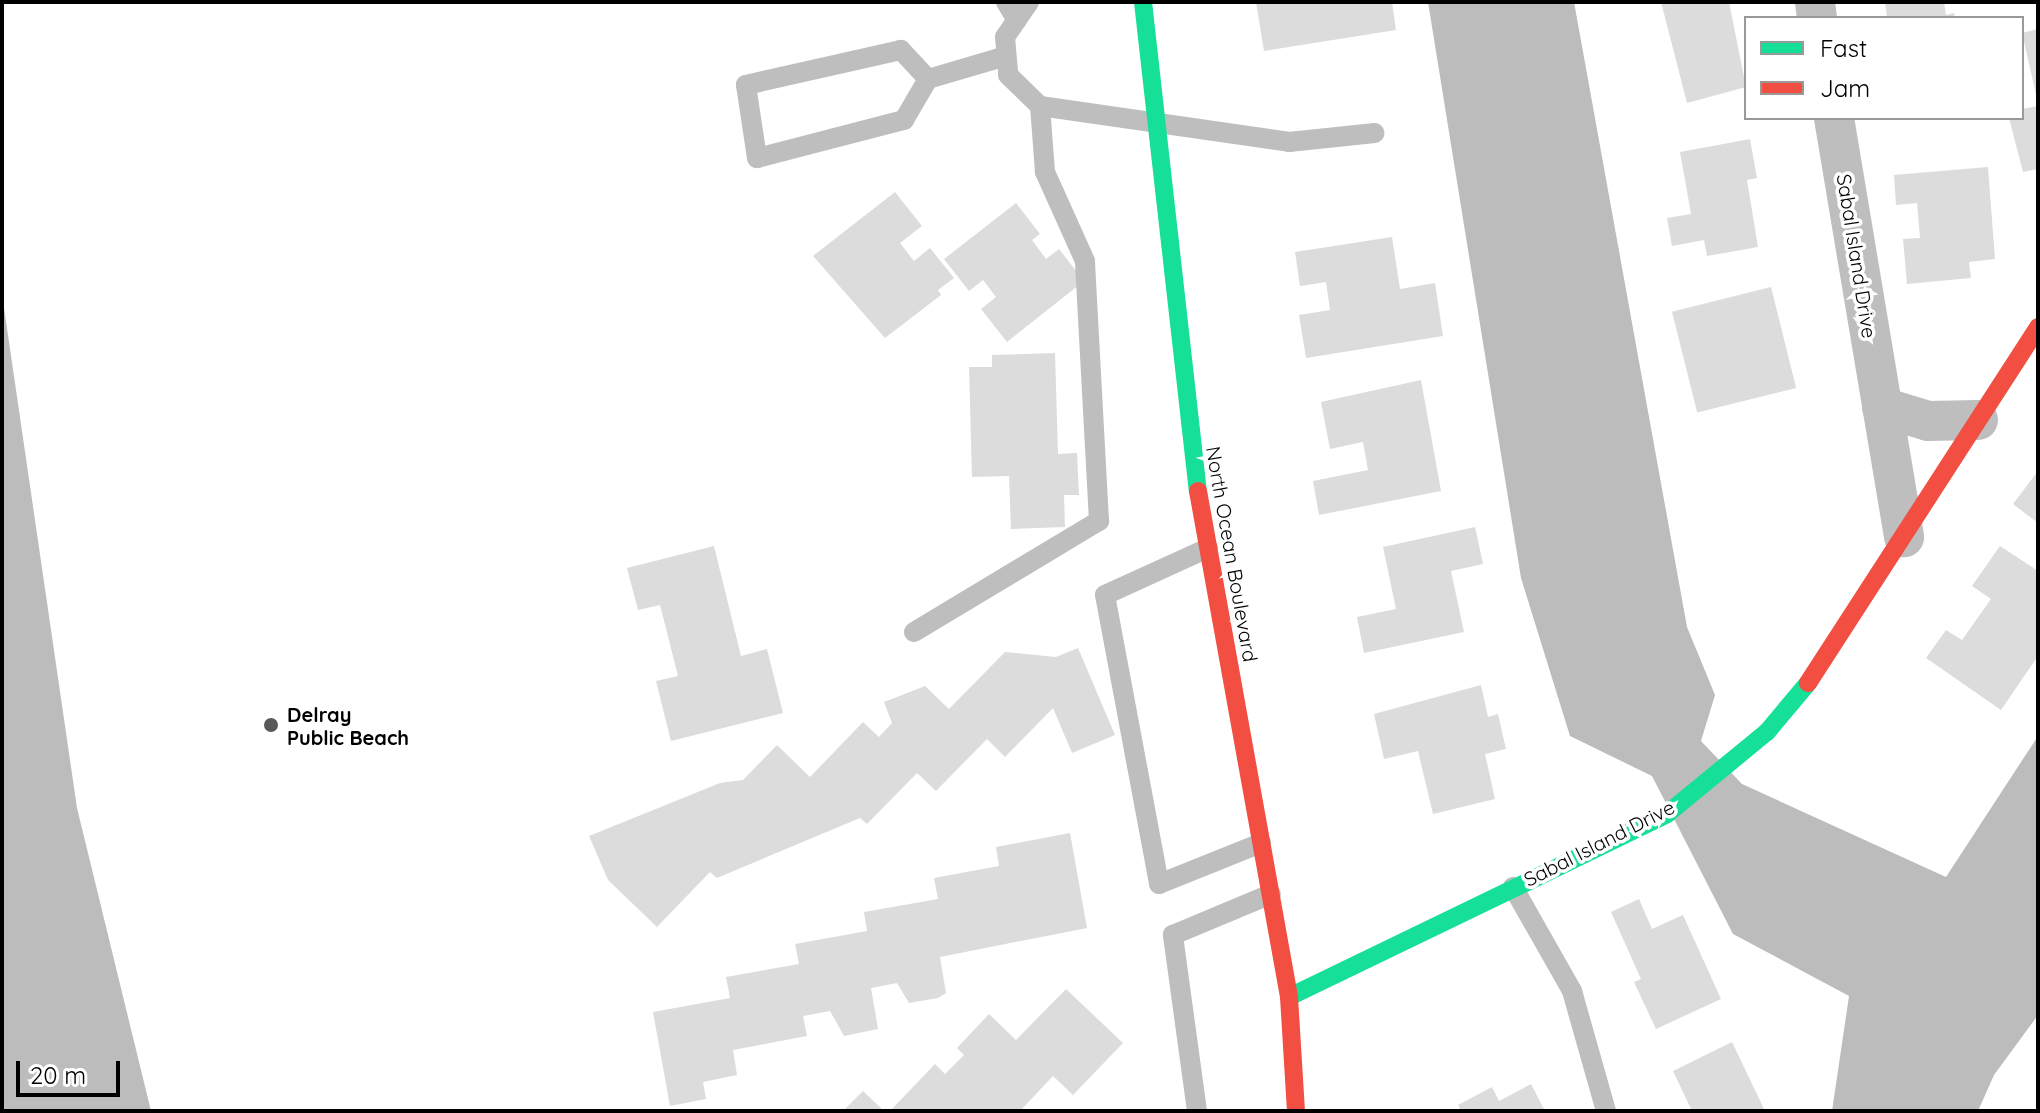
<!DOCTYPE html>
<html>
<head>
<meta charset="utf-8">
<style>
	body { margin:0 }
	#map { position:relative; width:2040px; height:1113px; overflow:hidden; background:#fff; font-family:Quicksand,sans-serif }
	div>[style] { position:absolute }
	.water>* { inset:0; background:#bcbcbc }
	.building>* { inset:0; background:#dcdcdc; transform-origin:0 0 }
	.lane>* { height:20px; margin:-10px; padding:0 10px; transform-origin:10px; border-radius:10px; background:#bebebe }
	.street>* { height:40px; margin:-20px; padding:0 20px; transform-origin:20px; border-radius:20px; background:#bebebe }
	.fast>* { height:18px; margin:-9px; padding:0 9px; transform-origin:9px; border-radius:9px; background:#16e098 }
	.jam>* { height:18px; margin:-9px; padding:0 9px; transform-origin:9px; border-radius:9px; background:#f24e42 }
	.dots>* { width:22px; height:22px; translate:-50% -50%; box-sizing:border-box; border:4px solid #fff; border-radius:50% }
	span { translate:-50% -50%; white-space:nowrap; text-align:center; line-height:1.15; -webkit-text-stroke:7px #fff; paint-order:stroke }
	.street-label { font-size:20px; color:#000 }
	.poi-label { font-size:20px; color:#000; font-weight:700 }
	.left { translate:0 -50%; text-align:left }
	.frame { position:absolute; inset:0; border:4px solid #000; pointer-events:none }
	.legend { position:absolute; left:1744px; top:16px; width:280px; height:104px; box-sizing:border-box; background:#fff; border:2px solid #999; margin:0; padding:10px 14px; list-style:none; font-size:24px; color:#000 }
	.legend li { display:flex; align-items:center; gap:16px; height:40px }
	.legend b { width:40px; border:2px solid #999 }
	.scale { position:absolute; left:16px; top:1061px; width:104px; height:36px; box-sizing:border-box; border:4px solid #000; border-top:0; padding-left:10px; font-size:24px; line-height:28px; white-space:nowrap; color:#000; -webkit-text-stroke:6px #fff; paint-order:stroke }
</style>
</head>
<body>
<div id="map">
	<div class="water">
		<div style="clip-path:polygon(1428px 2px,1574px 2px,1687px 627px,1715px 695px,1701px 741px,1742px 784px,1946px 877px,2038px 736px,2038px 1015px,1994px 1075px,1978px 1111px,1832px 1111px,1849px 996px,1733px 934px,1652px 776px,1570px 736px,1521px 578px)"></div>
		<div style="clip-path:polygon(2px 294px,77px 808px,151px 1111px,2px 1111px)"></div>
	</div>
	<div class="building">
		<div style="clip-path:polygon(1256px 2px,1392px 2px,1396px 30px,1264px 51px)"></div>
		<div style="clip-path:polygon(1661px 2px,1729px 2px,1746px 87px,1687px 103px)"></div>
		<div style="clip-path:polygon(1885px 2px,1944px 2px,1946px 15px,1954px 13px,1955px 18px,1887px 18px)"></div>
		<div style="clip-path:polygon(2038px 29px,2038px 99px,2037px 99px,2022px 33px)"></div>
		<div style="clip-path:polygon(2038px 106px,2038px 169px,2023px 172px,2009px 118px,2022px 118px,2022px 109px)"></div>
		<div style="clip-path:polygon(1750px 139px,1757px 178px,1747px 180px,1758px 247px,1707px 256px,1704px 240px,1672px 246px,1667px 218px,1691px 214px,1680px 152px)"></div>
		<div style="clip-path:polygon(1988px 167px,1995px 259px,1969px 262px,1971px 278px,1907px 284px,1903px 239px,1920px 238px,1917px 203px,1896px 205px,1894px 175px)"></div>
		<div style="clip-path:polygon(895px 192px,922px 226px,900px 243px,914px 261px,930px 248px,954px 278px,938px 290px,941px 295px,885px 338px,813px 256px)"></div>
		<div style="clip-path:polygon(1016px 203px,1040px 234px,1032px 240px,1046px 259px,1059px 249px,1084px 281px,1007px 342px,981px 309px,996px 297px,983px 280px,969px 291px,944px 259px)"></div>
		<div style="clip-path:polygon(1392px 237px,1400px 289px,1435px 283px,1443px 336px,1306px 358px,1299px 315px,1330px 310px,1326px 282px,1300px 286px,1295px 252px)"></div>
		<div style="left:1771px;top:287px;width:104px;height:102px;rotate:76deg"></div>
		<div style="clip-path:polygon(1055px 353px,1058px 454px,1077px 453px,1079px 495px,1064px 495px,1065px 527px,1011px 529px,1009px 476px,972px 477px,969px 367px,992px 367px,992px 355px)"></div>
		<div style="clip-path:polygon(1421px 380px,1441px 491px,1319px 515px,1313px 481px,1368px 470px,1363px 442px,1330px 449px,1321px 402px)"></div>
		<div style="clip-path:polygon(2038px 471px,2038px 523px,2013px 504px)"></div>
		<div style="clip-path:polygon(1475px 527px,1483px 564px,1451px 571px,1464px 632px,1364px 653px,1357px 617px,1396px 609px,1383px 547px)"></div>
		<div style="clip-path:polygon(714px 546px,741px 656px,767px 649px,783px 713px,671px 741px,656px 681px,678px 676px,660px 605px,638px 610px,627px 568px)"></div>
		<div style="clip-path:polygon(2000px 546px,2038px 571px,2038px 656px,2001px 710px,1926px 658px,1946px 630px,1962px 640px,1991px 599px,1972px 586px)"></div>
		<div style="clip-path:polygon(1078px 648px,1115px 735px,1072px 753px,1053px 708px,1005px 757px,987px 739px,936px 791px,917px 773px,867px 824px,860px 818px,717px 878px,710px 872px,657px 927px,608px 880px,589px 836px,720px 783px,743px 780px,777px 745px,810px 777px,863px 722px,879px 737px,892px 723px,884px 702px,925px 686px,949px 709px,1005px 652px,1056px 657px)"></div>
		<div style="clip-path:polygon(1481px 685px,1488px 717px,1498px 714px,1506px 749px,1485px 754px,1495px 799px,1433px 814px,1418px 751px,1384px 759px,1374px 714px)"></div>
		<div style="clip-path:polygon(1070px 833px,1087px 928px,940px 957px,946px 993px,938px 998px,909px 1003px,897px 983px,871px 988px,878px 1029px,844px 1036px,830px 1011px,803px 1016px,807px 1036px,733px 1050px,737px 1075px,703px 1082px,706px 1099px,670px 1106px,653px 1012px,730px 998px,726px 977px,799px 964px,795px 944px,867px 931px,864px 912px,938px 899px,934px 878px,999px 866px,996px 847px)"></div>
		<div style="clip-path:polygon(1639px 899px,1652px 929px,1683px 915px,1721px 999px,1656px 1029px,1634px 982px,1641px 979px,1611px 912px)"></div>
		<div style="clip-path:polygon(1066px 989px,1123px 1043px,1073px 1095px,1053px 1076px,1020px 1111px,890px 1111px,935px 1064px,945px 1074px,964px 1055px,957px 1048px,989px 1014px,1016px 1040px)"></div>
		<div style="clip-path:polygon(1732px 1042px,1765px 1111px,1692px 1111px,1673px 1071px)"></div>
		<div style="clip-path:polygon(1531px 1084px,1545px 1111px,1461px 1111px,1458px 1105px,1492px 1087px,1499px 1101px)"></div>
		<div style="clip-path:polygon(863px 1091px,884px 1111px,843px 1111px)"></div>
	</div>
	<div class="lane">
		<div style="left:1006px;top:2px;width:21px;rotate:59deg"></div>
		<div style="left:1029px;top:2px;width:42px;rotate:124.4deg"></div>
		<div style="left:1005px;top:37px;width:38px;rotate:85deg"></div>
		<div style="left:1008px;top:75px;width:45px;rotate:44.1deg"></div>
		<div style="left:1040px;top:106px;width:252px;rotate:8.2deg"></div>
		<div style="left:1289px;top:142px;width:86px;rotate:-6deg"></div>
		<div style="left:928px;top:79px;width:40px;rotate:-133deg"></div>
		<div style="left:901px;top:50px;width:159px;rotate:167.3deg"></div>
		<div style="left:746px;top:85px;width:74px;rotate:81.4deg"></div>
		<div style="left:757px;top:158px;width:152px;rotate:-14.5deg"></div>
		<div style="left:904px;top:120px;width:48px;rotate:-59.7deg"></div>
		<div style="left:928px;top:79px;width:81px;rotate:-16.4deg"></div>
		<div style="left:1208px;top:548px;width:113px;rotate:155.5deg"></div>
		<div style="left:1105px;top:595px;width:294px;rotate:79.4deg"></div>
		<div style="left:1159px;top:884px;width:110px;rotate:-21.9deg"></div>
		<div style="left:914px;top:632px;width:216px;rotate:-31deg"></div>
		<div style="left:1099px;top:521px;width:260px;rotate:-93.1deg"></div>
		<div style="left:1085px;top:261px;width:98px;rotate:-114.2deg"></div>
		<div style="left:1045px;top:172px;width:66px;rotate:-94.3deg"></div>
		<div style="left:1513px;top:887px;width:120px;rotate:60.4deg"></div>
		<div style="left:1572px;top:991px;width:125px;rotate:74.2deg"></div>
		<div style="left:1197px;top:1111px;width:178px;rotate:-97.8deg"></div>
		<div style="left:1173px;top:935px;width:106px;rotate:-22.7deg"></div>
	</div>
	<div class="street">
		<div style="left:1815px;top:2px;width:16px;rotate:83deg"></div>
		<div style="left:1834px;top:118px;width:425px;rotate:80.5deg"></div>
		<div style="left:1882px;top:407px;width:48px;rotate:16.9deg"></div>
		<div style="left:1928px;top:421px;width:50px;rotate:-1.1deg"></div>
	</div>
	<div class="fast">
		<div style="left:1143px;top:2px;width:492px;rotate:83.6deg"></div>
		<div style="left:1289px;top:997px;width:420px;rotate:-25.8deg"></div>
		<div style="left:1667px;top:814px;width:129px;rotate:-39.4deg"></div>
		<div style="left:1767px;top:732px;width:64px;rotate:-50.1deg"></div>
	</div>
	<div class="jam">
		<div style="left:1198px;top:491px;width:514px;rotate:79.8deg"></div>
		<div style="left:1289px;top:997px;width:114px;rotate:86.5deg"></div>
		<div style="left:1808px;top:683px;width:424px;rotate:-57.1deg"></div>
	</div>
	<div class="dots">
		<div style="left:271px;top:725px;background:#595959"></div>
	</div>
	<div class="street-label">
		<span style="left:1857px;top:256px;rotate:81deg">Sabal Island Drive</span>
		<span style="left:1232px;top:554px;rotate:80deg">North Ocean Boulevard</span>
		<span style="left:1599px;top:843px;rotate:-27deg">Sabal Island Drive</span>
	</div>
	<div class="poi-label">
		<span class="left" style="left:287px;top:726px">Delray<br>Public Beach</span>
	</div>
	<div class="frame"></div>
	<ul class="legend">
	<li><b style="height:10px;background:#16e098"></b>Fast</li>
	<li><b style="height:10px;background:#f24e42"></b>Jam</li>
	</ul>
	<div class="scale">20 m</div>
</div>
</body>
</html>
